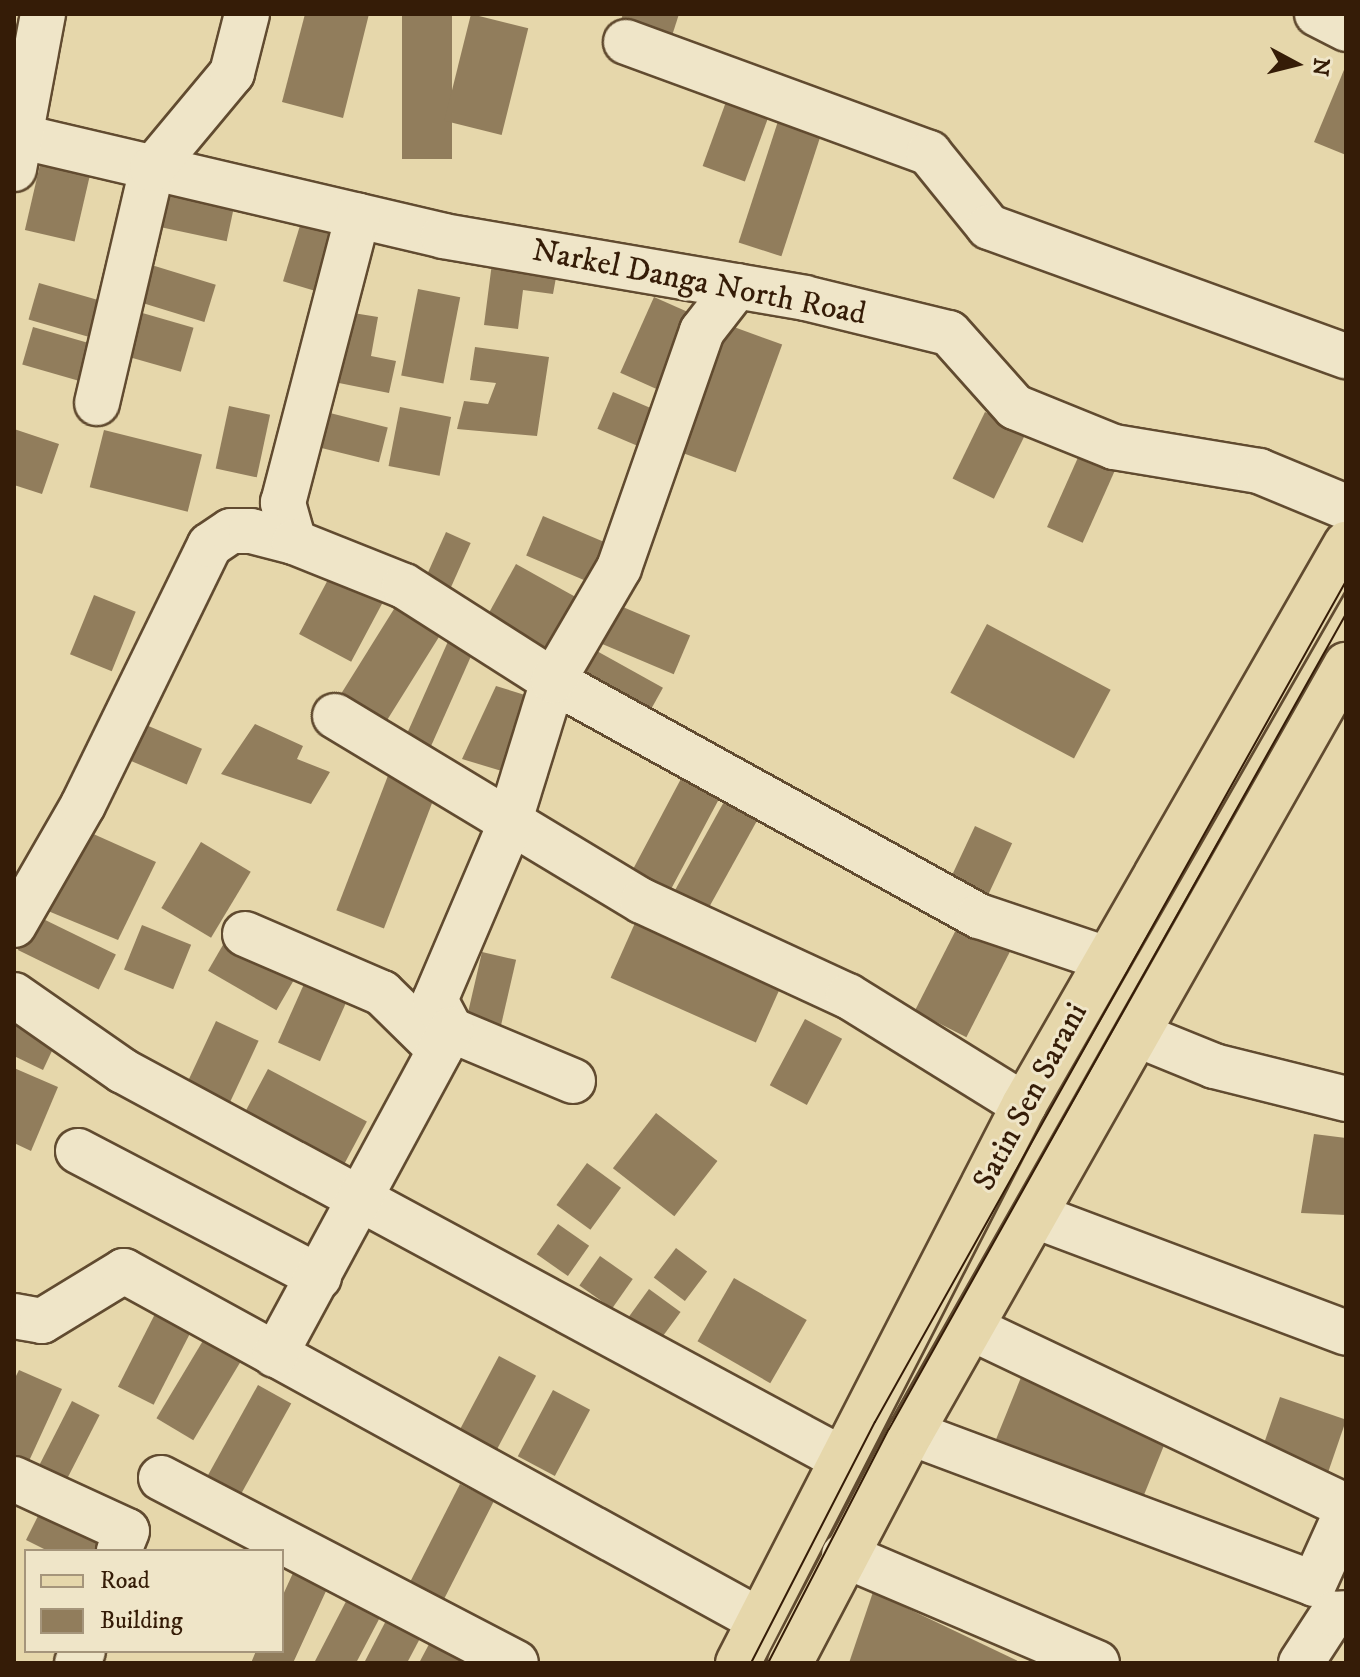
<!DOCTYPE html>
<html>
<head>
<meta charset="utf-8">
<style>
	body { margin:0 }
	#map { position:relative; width:1360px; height:1677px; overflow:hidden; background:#e6d7ab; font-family:"IM FELL DW Pica",serif }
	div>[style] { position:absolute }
	.building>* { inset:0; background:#917d5c; transform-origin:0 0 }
	.roads { filter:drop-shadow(2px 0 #614b30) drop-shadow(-2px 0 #614b30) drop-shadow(0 2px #614b30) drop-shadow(0 -2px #614b30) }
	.minor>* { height:44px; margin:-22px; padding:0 22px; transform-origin:22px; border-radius:22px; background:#efe5c8 }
	.major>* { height:44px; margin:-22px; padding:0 22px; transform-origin:22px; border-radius:22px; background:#e6d7ab }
	.tram>* { height:2px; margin:-1px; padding:0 1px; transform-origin:1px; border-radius:1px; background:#351c07 }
	span { translate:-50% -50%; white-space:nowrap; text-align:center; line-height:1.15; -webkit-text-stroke:6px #efe5c8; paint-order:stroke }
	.street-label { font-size:32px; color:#351c07 }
	.frame { position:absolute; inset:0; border:16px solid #351c07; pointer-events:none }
	.legend { position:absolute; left:24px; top:1549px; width:260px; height:104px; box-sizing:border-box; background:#efe5c8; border:2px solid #a5957b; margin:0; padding:10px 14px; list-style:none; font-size:24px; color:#351c07 }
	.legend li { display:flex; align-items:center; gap:16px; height:40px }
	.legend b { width:40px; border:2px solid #a5957b }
	.north { position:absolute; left:1256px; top:24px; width:80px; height:80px; -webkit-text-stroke:6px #efe5c8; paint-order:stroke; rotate:97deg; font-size:22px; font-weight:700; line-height:32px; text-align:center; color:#351c07 }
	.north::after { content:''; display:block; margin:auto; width:28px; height:36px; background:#351c07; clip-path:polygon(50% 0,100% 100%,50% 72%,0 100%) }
</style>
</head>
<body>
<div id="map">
	<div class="building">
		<div style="clip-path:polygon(305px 14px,369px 14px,343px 118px,282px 102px)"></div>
		<div style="left:402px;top:14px;width:50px;height:145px"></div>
		<div style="left:471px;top:14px;width:59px;height:110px;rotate:14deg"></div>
		<div style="clip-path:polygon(623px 14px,679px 14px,669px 45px,618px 28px)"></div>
		<div style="clip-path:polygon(1346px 65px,1346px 155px,1314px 142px)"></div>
		<div style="left:731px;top:88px;width:45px;height:83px;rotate:20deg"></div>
		<div style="left:780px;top:115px;width:45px;height:134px;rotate:18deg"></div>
		<div style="left:42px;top:156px;width:51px;height:76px;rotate:13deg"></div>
		<div style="left:164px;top:185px;width:73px;height:42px;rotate:12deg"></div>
		<div style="left:302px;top:219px;width:34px;height:65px;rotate:17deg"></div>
		<div style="left:145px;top:263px;width:74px;height:39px;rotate:17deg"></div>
		<div style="clip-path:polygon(492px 263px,557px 272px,553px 294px,523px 290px,518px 329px,484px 325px)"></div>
		<div style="left:39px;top:283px;width:74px;height:38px;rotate:16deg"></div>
		<div style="left:418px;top:289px;width:43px;height:88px;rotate:11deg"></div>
		<div style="left:654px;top:297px;width:47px;height:83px;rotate:24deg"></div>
		<div style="left:132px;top:310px;width:64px;height:46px;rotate:16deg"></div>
		<div style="clip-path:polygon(347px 312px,378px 317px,371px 356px,396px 361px,389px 393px,334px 382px)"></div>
		<div style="left:723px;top:323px;width:63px;height:136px;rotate:20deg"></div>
		<div style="left:33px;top:327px;width:74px;height:39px;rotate:16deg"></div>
		<div style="clip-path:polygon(475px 347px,549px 357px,537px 436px,457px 429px,464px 401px,488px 404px,496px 383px,470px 380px)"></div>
		<div style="left:613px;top:392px;width:58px;height:40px;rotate:23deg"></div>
		<div style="left:229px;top:406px;width:42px;height:64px;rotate:12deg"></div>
		<div style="left:400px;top:407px;width:52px;height:60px;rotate:11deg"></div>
		<div style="left:314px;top:409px;width:76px;height:36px;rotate:14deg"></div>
		<div style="left:985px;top:412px;width:46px;height:74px;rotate:26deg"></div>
		<div style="clip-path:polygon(14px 429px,59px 444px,42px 494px,14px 485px)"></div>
		<div style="left:104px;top:430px;width:101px;height:59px;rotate:14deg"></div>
		<div style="left:1080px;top:453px;width:39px;height:81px;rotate:24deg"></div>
		<div style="left:543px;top:516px;width:78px;height:43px;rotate:23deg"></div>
		<div style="left:446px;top:532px;width:27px;height:55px;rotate:24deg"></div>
		<div style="left:516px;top:564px;width:76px;height:72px;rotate:29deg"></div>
		<div style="left:331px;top:574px;width:59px;height:68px;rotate:28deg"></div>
		<div style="left:94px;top:595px;width:45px;height:64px;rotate:22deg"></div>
		<div style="left:399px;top:601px;width:53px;height:119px;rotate:32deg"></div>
		<div style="left:611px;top:602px;width:86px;height:42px;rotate:23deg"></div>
		<div style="left:987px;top:624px;width:140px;height:78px;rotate:28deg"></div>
		<div style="left:450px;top:637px;width:27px;height:111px;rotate:24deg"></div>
		<div style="left:586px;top:645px;width:88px;height:43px;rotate:29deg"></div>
		<div style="clip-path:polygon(496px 686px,541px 700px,505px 772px,462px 759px)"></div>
		<div style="left:132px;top:719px;width:76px;height:39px;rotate:23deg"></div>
		<div style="clip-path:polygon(255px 724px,303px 746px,297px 759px,330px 772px,311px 804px,221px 774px)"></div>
		<div style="left:691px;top:760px;width:43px;height:127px;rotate:28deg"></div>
		<div style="left:389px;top:773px;width:51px;height:147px;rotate:21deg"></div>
		<div style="left:725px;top:800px;width:38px;height:112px;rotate:29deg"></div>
		<div style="left:975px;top:826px;width:41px;height:71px;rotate:25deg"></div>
		<div style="clip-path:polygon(80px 828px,156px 862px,118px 940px,36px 906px)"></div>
		<div style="left:201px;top:842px;width:58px;height:77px;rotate:31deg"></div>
		<div style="left:35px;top:915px;width:90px;height:39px;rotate:26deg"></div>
		<div style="left:961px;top:920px;width:58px;height:102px;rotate:27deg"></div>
		<div style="left:635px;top:923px;width:159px;height:60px;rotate:24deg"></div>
		<div style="left:142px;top:925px;width:53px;height:48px;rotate:22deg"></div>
		<div style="left:231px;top:931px;width:79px;height:46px;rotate:30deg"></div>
		<div style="left:482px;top:952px;width:35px;height:68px;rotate:13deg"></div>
		<div style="left:304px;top:984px;width:46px;height:64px;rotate:24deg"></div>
		<div style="clip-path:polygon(14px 1015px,59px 1036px,43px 1070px,14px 1056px)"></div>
		<div style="left:805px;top:1019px;width:42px;height:75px;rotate:28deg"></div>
		<div style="left:216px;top:1021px;width:47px;height:76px;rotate:25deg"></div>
		<div style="clip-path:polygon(14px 1068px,58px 1087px,31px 1151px,14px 1143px)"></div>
		<div style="left:268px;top:1069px;width:112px;height:51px;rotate:28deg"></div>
		<div style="left:656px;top:1113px;width:78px;height:70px;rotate:38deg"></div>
		<div style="clip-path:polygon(1314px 1134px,1346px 1138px,1346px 1215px,1301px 1213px)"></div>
		<div style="left:587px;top:1163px;width:42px;height:52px;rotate:36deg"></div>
		<div style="left:558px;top:1224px;width:38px;height:37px;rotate:35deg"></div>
		<div style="left:676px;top:1248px;width:39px;height:37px;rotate:37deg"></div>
		<div style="left:600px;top:1256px;width:40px;height:36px;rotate:35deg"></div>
		<div style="left:734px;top:1278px;width:84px;height:73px;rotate:30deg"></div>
		<div style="left:649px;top:1289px;width:39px;height:37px;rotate:36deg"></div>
		<div style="left:157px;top:1310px;width:40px;height:86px;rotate:27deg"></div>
		<div style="left:210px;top:1329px;width:43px;height:104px;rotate:31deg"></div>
		<div style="left:499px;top:1356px;width:42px;height:83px;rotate:28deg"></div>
		<div style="clip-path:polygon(19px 1370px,62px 1389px,29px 1461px,14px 1454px,14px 1380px)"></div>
		<div style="left:1022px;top:1375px;width:158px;height:72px;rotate:22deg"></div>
		<div style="left:258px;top:1385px;width:38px;height:119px;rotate:29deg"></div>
		<div style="left:553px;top:1390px;width:42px;height:75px;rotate:28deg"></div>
		<div style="left:1280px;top:1397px;width:70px;height:66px;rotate:19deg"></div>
		<div style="left:72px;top:1401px;width:31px;height:80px;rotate:27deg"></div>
		<div style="left:460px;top:1484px;width:38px;height:117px;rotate:27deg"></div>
		<div style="clip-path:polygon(45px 1502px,112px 1537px,104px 1551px,48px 1551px,26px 1540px)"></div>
		<div style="clip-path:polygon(298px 1562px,332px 1578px,293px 1663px,251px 1663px,256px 1651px,282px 1651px,282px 1597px)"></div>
		<div style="clip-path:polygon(354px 1586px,387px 1604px,356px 1663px,314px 1663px)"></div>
		<div style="clip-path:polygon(873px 1592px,1022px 1663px,849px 1663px)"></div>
		<div style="clip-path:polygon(391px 1611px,425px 1629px,407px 1663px,364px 1663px)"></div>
		<div style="clip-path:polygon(436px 1631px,470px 1648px,463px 1663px,419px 1663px)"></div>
	</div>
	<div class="roads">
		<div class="minor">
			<div style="left:1317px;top:14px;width:33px;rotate:27deg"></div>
			<div style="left:626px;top:42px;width:323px;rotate:20.1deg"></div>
			<div style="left:929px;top:153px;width:95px;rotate:51deg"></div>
			<div style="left:989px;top:227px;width:380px;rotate:19.9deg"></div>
			<div style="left:14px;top:135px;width:441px;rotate:13.2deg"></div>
			<div style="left:443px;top:236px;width:367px;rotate:9.7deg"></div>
			<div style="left:805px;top:298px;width:148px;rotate:13.7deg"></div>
			<div style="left:949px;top:333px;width:99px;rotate:48.3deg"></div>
			<div style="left:1015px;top:407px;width:107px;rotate:22deg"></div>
			<div style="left:1114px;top:447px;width:147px;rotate:9.4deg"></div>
			<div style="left:1259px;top:471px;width:94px;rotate:22.5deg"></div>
			<div style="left:14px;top:169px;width:158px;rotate:-79.4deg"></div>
			<div style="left:97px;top:403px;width:240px;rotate:-76.8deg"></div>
			<div style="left:152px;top:169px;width:125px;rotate:-50.2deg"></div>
			<div style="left:232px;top:73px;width:61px;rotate:-75.7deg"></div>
			<div style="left:294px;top:542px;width:41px;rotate:-105.8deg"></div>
			<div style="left:283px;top:503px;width:297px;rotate:-75.4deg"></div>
			<div style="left:335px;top:716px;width:358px;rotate:31.1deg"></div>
			<div style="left:642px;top:901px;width:227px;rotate:24.8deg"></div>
			<div style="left:848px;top:996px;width:207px;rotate:31.8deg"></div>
			<div style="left:14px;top:925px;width:138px;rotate:-60.1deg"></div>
			<div style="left:83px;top:805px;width:289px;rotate:-64deg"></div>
			<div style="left:210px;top:545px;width:25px;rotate:-34deg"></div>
			<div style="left:231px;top:531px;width:20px"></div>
			<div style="left:251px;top:531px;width:44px;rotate:14.3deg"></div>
			<div style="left:294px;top:542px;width:118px;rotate:21.8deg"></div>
			<div style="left:404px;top:586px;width:177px;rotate:32.5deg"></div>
			<div style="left:553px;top:681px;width:487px;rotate:28.9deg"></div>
			<div style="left:979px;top:916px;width:135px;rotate:18.6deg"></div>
			<div style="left:245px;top:934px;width:149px;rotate:23.3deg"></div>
			<div style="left:382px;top:993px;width:81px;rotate:44.5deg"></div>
			<div style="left:14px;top:995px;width:133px;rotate:34.9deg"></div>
			<div style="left:123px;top:1071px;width:817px;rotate:28.35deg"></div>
			<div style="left:1138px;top:1035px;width:82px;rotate:22.2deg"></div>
			<div style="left:1214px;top:1066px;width:136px;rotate:14deg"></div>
			<div style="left:573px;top:1081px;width:132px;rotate:-157.3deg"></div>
			<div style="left:451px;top:1030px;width:34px;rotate:-118deg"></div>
			<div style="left:435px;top:1000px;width:178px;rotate:-66.9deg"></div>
			<div style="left:505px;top:836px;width:162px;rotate:-72.8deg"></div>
			<div style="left:553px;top:681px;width:131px;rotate:-59.7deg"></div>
			<div style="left:619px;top:568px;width:251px;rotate:-70.7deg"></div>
			<div style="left:702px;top:331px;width:57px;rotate:-52.1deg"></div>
			<div style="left:78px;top:1151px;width:272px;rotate:27.6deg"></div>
			<div style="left:1038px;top:1217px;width:329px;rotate:20.6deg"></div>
			<div style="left:14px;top:1316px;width:28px;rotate:10deg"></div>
			<div style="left:42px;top:1321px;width:96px;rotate:-31.4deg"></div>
			<div style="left:124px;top:1271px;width:725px;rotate:28.79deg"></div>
			<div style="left:971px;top:1328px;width:415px;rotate:25.4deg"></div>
			<div style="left:275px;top:1355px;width:370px;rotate:-61.6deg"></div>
			<div style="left:911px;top:1433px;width:430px;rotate:20.5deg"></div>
			<div style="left:1314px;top:1584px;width:78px;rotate:-65.7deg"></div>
			<div style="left:161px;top:1478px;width:400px;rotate:27.5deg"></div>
			<div style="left:14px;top:1479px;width:124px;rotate:24.7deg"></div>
			<div style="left:127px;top:1531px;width:22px;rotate:112deg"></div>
			<div style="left:844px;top:1555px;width:275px;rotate:23.1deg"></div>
			<div style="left:77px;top:1663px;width:13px;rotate:-63deg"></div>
			<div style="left:1301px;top:1663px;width:59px;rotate:-56.9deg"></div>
			<div style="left:1333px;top:1614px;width:13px;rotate:-4deg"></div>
		</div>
		<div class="major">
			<div style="left:738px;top:1663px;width:627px;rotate:-62.86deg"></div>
			<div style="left:1024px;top:1105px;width:647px;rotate:-60.15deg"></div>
			<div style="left:790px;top:1663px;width:260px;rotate:-62.3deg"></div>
			<div style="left:911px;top:1433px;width:883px;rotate:-60.47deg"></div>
		</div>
	</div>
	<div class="tram">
		<div style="left:751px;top:1663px;width:271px;rotate:-62.8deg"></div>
		<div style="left:875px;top:1422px;width:964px;rotate:-60.75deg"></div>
		<div style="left:768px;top:1663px;width:263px;rotate:-62.7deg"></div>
		<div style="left:889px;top:1429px;width:934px;rotate:-60.72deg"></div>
	</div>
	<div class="street-label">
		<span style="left:699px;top:283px;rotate:11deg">Narkel Danga North Road</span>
		<span style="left:1031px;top:1097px;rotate:-62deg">Satin Sen Sarani</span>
	</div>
	<div class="frame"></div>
	<ul class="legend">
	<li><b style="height:10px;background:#e6d7ab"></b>Road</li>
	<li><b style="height:22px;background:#917d5c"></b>Building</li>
	</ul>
	<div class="north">N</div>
</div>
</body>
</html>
